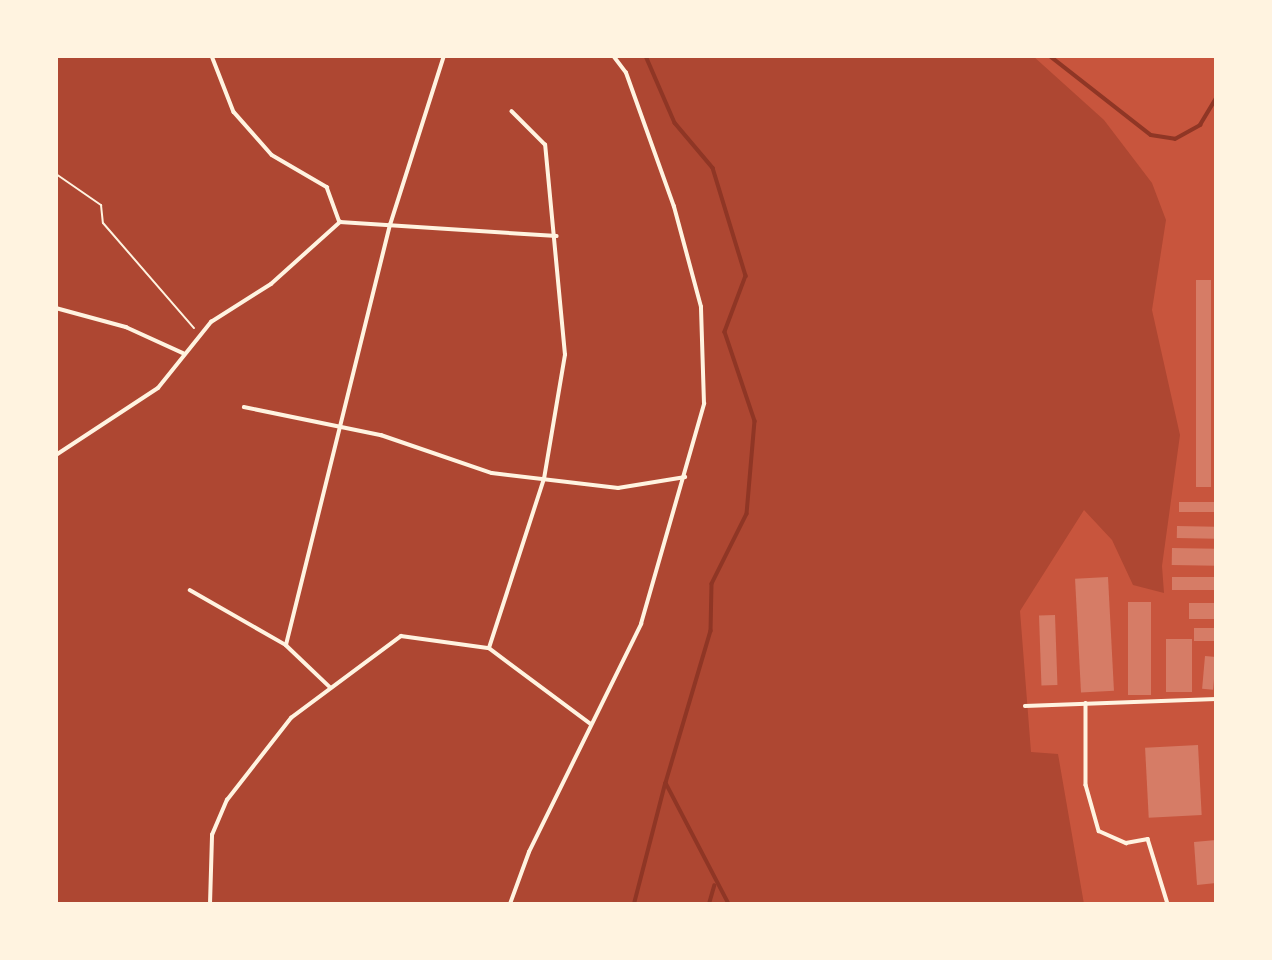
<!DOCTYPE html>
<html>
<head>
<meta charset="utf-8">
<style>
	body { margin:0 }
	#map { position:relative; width:1272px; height:960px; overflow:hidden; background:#c8553d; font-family:Arial,sans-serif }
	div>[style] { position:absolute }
	.green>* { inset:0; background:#ae4732 }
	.stream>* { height:3.5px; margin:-1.75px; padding:0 1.75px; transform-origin:1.75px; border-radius:1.75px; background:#8f3625 }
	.building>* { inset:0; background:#d67c66; transform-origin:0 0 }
	.path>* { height:2px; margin:-1px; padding:0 1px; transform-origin:1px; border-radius:1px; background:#fff3e0 }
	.service>* { height:3.5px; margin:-1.75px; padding:0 1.75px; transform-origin:1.75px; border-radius:1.75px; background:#fff3e0 }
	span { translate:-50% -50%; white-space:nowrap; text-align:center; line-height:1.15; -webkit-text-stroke:6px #fff3e0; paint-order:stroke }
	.frame { position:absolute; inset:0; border:58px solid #fff3e0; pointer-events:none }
</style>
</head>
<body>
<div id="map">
	<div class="green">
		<div style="clip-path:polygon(56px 56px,1033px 56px,1104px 120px,1152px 183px,1166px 220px,1152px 310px,1180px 435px,1162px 566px,1164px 593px,1133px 585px,1112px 540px,1084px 510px,1020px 611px,1031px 752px,1058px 754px,1084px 904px,56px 904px)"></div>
	</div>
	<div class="stream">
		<div style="left:646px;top:56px;width:73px;rotate:66.6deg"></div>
		<div style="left:675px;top:123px;width:59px;rotate:49.8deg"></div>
		<div style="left:713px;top:168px;width:113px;rotate:73deg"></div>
		<div style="left:746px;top:276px;width:60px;rotate:110.6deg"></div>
		<div style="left:725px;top:332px;width:94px;rotate:71.4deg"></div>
		<div style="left:755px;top:421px;width:93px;rotate:94.9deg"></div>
		<div style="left:747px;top:514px;width:78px;rotate:116.6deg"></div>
		<div style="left:712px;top:584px;width:47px;rotate:91.2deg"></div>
		<div style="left:711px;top:631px;width:159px;rotate:106.5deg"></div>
		<div style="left:666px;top:783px;width:136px;rotate:62.5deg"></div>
		<div style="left:1050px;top:56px;width:128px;rotate:38deg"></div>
		<div style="left:1151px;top:135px;width:24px;rotate:9deg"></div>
		<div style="left:1175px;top:139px;width:29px;rotate:-29deg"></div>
		<div style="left:1200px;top:125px;width:31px;rotate:-59deg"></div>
		<div style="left:634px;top:904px;width:124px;rotate:-75.5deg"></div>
		<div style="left:709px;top:904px;width:19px;rotate:-74deg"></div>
	</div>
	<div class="building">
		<div style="left:1196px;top:280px;width:15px;height:207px"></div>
		<div style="left:1179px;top:502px;width:37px;height:10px"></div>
		<div style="left:1177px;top:526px;width:39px;height:12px;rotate:1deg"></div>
		<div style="left:1172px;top:548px;width:44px;height:17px;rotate:1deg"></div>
		<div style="left:1108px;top:577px;width:114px;height:33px;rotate:87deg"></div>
		<div style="left:1172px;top:577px;width:44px;height:13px"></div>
		<div style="left:1128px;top:602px;width:23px;height:93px"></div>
		<div style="left:1189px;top:603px;width:27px;height:16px"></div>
		<div style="left:1055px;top:615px;width:70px;height:16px;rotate:88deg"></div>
		<div style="left:1194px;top:628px;width:22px;height:13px"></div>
		<div style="left:1166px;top:639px;width:26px;height:53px"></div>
		<div style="left:1205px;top:656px;width:11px;height:33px;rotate:5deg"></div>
		<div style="left:1198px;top:745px;width:70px;height:53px;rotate:87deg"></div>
		<div style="clip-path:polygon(1216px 840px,1216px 883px,1197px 885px,1194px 842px)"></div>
	</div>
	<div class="path">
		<div style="left:56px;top:174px;width:55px;rotate:34.6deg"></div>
		<div style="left:101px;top:205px;width:18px;rotate:84deg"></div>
		<div style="left:103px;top:223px;width:139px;rotate:49.1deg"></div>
	</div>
	<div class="service">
		<div style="left:151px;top:56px;width:36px"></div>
		<div style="left:212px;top:56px;width:60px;rotate:68.6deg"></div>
		<div style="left:234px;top:112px;width:57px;rotate:48.5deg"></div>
		<div style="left:272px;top:155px;width:64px;rotate:30.2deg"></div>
		<div style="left:327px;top:187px;width:37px;rotate:70deg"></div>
		<div style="left:56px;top:308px;width:73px;rotate:15.2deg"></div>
		<div style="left:126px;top:327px;width:63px;rotate:24.5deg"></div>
		<div style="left:244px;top:407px;width:140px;rotate:11.6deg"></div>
		<div style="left:381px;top:435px;width:117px;rotate:18.9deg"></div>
		<div style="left:492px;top:473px;width:127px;rotate:6.8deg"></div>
		<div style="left:618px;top:488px;width:68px;rotate:-9.3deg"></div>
		<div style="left:56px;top:455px;width:122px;rotate:-33.3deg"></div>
		<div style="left:158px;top:388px;width:85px;rotate:-51.2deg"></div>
		<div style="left:211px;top:322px;width:71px;rotate:-32.3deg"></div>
		<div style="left:271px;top:284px;width:93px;rotate:-41.9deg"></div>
		<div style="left:340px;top:222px;width:217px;rotate:3.7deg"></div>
		<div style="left:190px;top:590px;width:111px;rotate:29.8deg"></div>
		<div style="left:286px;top:645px;width:61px;rotate:43.7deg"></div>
		<div style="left:286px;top:645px;width:433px;rotate:-76.1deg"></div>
		<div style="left:390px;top:225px;width:177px;rotate:-72.3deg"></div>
		<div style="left:489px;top:648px;width:178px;rotate:-72deg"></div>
		<div style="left:544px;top:479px;width:126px;rotate:-80.4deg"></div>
		<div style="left:565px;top:355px;width:211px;rotate:-95.4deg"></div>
		<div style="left:545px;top:145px;width:47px;rotate:-135deg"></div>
		<div style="left:1086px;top:703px;width:82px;rotate:90deg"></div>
		<div style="left:1086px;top:785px;width:48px;rotate:74.2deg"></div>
		<div style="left:1099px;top:831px;width:30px;rotate:24deg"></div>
		<div style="left:1126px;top:843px;width:22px;rotate:-10deg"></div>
		<div style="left:1148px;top:839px;width:68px;rotate:72.9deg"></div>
		<div style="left:1025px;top:706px;width:191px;rotate:-2.1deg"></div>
		<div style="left:210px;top:904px;width:69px;rotate:-88.3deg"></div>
		<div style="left:212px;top:835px;width:38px;rotate:-67deg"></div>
		<div style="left:227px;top:800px;width:104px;rotate:-52deg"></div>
		<div style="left:291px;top:718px;width:137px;rotate:-36.7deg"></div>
		<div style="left:401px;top:636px;width:89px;rotate:7.8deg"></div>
		<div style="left:489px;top:648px;width:127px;rotate:36.7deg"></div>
		<div style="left:510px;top:904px;width:55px;rotate:-69.9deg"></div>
		<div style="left:529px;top:852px;width:254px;rotate:-63.8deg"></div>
		<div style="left:641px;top:624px;width:229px;rotate:-74deg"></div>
		<div style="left:704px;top:404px;width:97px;rotate:-91.8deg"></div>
		<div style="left:701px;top:307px;width:104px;rotate:-105.1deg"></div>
		<div style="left:674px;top:207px;width:142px;rotate:-109.7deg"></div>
		<div style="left:626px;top:73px;width:21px;rotate:-127deg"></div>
	</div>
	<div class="frame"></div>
</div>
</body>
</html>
